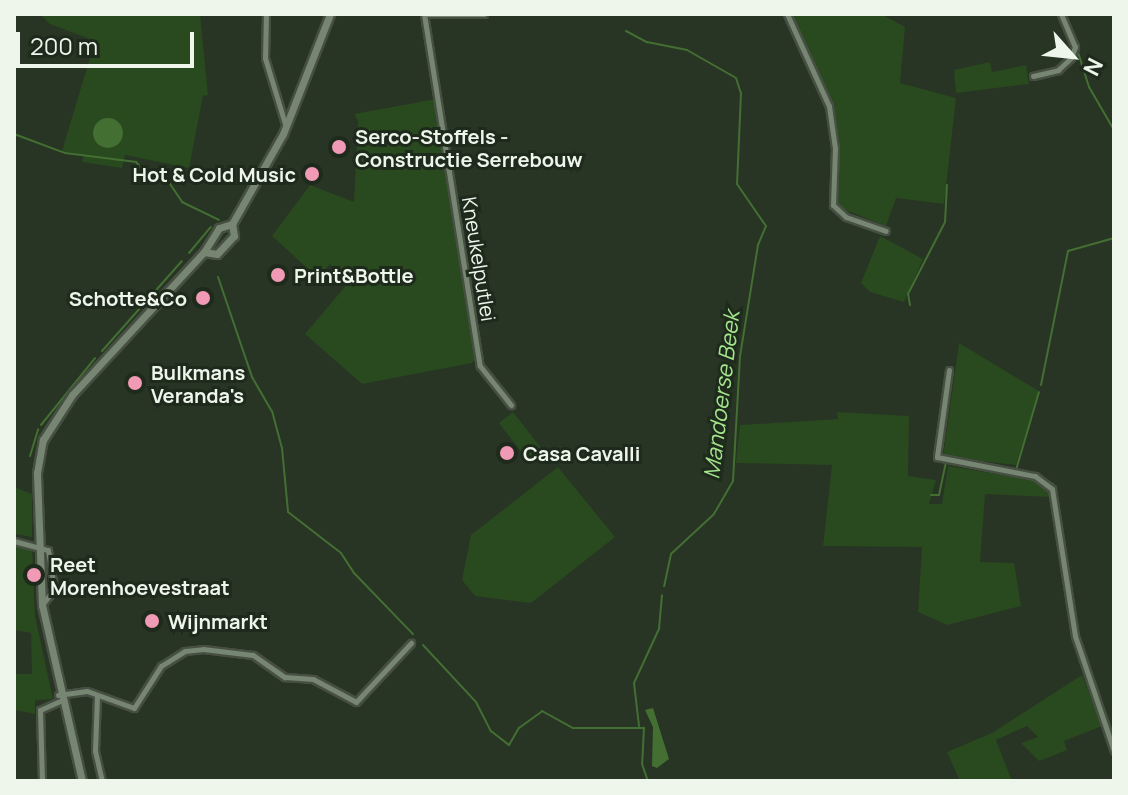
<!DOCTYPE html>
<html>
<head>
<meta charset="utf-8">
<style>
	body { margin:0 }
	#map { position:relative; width:1128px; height:795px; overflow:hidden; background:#283424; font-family:Manrope,sans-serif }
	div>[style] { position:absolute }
	.green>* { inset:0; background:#29491e; transform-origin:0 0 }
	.water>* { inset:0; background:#436f33 }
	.round { border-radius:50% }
	.stream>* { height:2px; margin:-1px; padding:0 1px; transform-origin:1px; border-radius:1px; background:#436f33 }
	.roads { filter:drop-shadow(2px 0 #464f42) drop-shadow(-2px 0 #464f42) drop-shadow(0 2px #464f42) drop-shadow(0 -2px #464f42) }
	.minor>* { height:5px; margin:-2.5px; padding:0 2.5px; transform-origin:2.5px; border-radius:2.5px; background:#778573 }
	.tertiary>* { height:7px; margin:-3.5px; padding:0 3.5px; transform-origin:3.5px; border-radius:3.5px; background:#778573 }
	.dots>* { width:22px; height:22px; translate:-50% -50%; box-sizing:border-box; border:4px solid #1e2a1b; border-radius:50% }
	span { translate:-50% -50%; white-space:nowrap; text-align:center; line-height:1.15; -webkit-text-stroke:6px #1e2a1b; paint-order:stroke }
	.poi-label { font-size:20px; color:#eef5eb; font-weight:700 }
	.left { translate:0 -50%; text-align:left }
	.right { translate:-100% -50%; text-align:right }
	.street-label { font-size:20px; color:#eef5eb }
	.water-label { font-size:22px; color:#a4e48d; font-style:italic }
	.frame { position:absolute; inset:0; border:16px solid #eef5eb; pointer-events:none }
	.north { position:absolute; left:1032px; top:16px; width:80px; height:80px; -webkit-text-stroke:6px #1e2a1b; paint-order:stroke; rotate:117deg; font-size:22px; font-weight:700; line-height:32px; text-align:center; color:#eef5eb }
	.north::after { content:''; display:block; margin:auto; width:28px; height:36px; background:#eef5eb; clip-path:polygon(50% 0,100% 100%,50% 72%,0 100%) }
	.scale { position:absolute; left:16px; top:32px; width:178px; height:36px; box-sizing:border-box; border:4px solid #eef5eb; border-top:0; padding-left:10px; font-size:24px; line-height:28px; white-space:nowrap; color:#eef5eb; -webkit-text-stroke:6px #1e2a1b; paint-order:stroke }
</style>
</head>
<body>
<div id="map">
	<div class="green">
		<div style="clip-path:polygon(40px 14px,200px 14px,208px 95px,203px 96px,189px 168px,125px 155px,122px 168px,82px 162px,84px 155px,62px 151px,95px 41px,50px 24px)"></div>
		<div style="clip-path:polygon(791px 14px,881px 14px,905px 27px,900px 83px,956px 98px,944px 204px,896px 198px,886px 226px,835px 206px,835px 147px,824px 84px)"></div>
		<div style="clip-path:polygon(990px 62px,992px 72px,1026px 65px,1029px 84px,956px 93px,954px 70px)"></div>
		<div style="clip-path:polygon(436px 99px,476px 357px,472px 363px,362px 384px,305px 334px,349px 282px,330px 264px,318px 278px,272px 236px,310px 185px,354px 202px,358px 121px,354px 114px)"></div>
		<div style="clip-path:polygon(880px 236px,923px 259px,904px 302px,870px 292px,861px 283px)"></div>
		<div style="clip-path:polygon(959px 343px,1039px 391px,1016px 465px,943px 457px)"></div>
		<div style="left:513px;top:412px;width:53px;height:18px;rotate:52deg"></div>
		<div style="clip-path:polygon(837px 412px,909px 416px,908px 476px,936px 480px,929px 504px,942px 504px,948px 466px,1034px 480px,1049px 490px,1050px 497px,985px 494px,980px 562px,1014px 563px,1021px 606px,947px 625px,918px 612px,922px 547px,823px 546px,832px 465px,736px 463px,740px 425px,838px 419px)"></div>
		<div style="clip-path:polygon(558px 467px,615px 537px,531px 603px,475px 596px,462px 580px,471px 535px)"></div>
		<div style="clip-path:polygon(14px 487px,32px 494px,32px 537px,14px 534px)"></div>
		<div style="clip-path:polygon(14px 543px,32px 545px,35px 616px,53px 699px,35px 700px,35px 714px,14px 710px,14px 674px,32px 674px,31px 633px,14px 630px)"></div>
		<div style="clip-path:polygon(1082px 675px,1102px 726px,1064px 741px,1067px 750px,1039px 761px,1021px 743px,1038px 737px,1027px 726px,996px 740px,1012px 781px,960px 781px,947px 752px,992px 733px)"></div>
	</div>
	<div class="water">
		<div class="round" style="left:93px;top:118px;width:30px;height:30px"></div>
		<div style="clip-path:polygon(653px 708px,669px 759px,657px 768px,652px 766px,653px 727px,645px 710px)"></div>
	</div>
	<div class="stream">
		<div style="left:1066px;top:14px;width:77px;rotate:72.5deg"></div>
		<div style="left:1089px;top:87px;width:50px;rotate:59.8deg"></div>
		<div style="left:626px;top:31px;width:24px;rotate:28deg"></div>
		<div style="left:647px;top:42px;width:41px;rotate:11.3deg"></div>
		<div style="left:687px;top:50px;width:56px;rotate:29.7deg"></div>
		<div style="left:736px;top:78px;width:16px;rotate:72deg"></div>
		<div style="left:741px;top:93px;width:91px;rotate:92.5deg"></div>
		<div style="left:737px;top:184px;width:51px;rotate:55.4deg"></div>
		<div style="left:766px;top:226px;width:21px;rotate:113deg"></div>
		<div style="left:758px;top:245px;width:112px;rotate:99.2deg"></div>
		<div style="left:740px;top:356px;width:125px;rotate:93.2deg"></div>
		<div style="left:733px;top:481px;width:39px;rotate:120deg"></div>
		<div style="left:713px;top:515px;width:57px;rotate:137.1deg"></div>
		<div style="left:671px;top:554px;width:33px;rotate:102deg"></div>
		<div style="left:14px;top:134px;width:54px;rotate:20.4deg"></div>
		<div style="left:65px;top:153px;width:72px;rotate:7.2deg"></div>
		<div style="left:136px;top:162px;width:13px;rotate:48deg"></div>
		<div style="left:145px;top:172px;width:22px;rotate:16deg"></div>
		<div style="left:166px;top:178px;width:29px;rotate:56deg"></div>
		<div style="left:182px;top:202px;width:41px;rotate:25.9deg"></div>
		<div style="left:189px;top:253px;width:34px;rotate:-50deg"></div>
		<div style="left:468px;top:274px;width:85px;rotate:80.5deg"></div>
		<div style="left:218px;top:277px;width:106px;rotate:71.2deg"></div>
		<div style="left:252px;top:377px;width:39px;rotate:60deg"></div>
		<div style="left:272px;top:411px;width:38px;rotate:75deg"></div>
		<div style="left:282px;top:448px;width:64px;rotate:84.6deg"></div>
		<div style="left:288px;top:512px;width:67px;rotate:37.7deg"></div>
		<div style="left:341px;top:553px;width:24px;rotate:57deg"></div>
		<div style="left:354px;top:573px;width:85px;rotate:46deg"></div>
		<div style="left:910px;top:305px;width:11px;rotate:-100deg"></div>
		<div style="left:908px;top:294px;width:81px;rotate:-62.8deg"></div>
		<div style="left:945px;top:222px;width:37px;rotate:-87deg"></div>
		<div style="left:128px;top:340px;width:27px;rotate:-48deg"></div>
		<div style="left:102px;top:351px;width:120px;rotate:-48.4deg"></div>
		<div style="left:104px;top:368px;width:29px;rotate:-49deg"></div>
		<div style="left:1041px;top:385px;width:137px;rotate:-78.6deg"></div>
		<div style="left:1068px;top:251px;width:48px;rotate:-15.8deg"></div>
		<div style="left:83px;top:391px;width:20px;rotate:-49deg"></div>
		<div style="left:65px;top:412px;width:20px;rotate:-49deg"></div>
		<div style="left:41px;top:425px;width:86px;rotate:-51.1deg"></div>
		<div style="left:30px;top:456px;width:28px;rotate:-73deg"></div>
		<div style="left:1016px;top:470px;width:81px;rotate:-73.6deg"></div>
		<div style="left:1021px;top:470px;width:35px;rotate:24deg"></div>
		<div style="left:1053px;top:484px;width:40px;rotate:80deg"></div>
		<div style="left:931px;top:495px;width:8px"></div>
		<div style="left:939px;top:495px;width:34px;rotate:-78deg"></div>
		<div style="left:946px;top:462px;width:42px;rotate:9.7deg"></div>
		<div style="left:423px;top:645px;width:78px;rotate:47.1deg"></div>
		<div style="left:476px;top:702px;width:33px;rotate:63deg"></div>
		<div style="left:491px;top:731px;width:23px;rotate:38deg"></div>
		<div style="left:509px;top:745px;width:20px;rotate:-60deg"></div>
		<div style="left:519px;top:728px;width:29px;rotate:-36deg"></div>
		<div style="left:542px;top:711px;width:35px;rotate:29deg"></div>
		<div style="left:573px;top:728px;width:71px"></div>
		<div style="left:644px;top:728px;width:36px;rotate:93deg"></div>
		<div style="left:642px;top:764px;width:18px;rotate:71deg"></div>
		<div style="left:639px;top:726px;width:43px;rotate:-96.6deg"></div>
		<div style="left:634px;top:683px;width:60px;rotate:-65.2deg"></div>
		<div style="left:659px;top:629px;width:34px;rotate:-85deg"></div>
	</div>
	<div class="roads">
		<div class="minor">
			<div style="left:266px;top:14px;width:44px;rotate:91.3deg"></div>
			<div style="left:265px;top:58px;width:72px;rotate:73.1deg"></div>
			<div style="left:424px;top:14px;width:356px;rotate:81deg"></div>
			<div style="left:480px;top:366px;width:50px;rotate:51.5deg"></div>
			<div style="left:424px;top:14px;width:60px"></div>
			<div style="left:787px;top:14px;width:101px;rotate:65.5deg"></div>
			<div style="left:829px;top:106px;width:42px;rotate:81.9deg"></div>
			<div style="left:835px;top:148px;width:57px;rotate:92deg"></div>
			<div style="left:833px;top:205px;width:18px;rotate:43deg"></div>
			<div style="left:846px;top:217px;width:42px;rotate:19.3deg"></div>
			<div style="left:1033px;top:76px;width:26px;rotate:-13deg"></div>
			<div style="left:1058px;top:70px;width:18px;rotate:-43deg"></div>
			<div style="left:1071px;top:58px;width:12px;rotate:-70deg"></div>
			<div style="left:1075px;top:47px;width:36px;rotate:-113deg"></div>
			<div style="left:949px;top:370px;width:88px;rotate:97.9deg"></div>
			<div style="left:937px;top:457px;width:100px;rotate:11deg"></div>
			<div style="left:1035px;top:476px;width:21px;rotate:37deg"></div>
			<div style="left:1052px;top:489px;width:149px;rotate:81.1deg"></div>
			<div style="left:1075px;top:636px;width:121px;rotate:71.3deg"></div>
			<div style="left:14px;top:541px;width:35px;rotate:15deg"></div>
			<div style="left:48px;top:550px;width:39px;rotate:81deg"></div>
			<div style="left:54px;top:589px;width:20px;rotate:127deg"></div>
			<div style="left:58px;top:695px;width:29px;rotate:-8deg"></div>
			<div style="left:87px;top:691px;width:50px;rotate:19.9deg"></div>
			<div style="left:134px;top:708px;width:50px;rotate:-57.3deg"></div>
			<div style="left:161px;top:666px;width:28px;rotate:-32deg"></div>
			<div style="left:185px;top:651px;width:18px;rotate:-6deg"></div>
			<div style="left:203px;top:649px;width:50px;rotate:6.8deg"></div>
			<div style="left:253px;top:655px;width:39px;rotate:35deg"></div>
			<div style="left:285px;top:677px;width:28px;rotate:4deg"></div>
			<div style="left:313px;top:679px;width:49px;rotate:28.1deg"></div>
			<div style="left:356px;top:702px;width:81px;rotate:-47deg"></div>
			<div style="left:97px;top:696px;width:55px;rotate:92.1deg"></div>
			<div style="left:95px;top:751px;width:31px;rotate:77deg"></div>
			<div style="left:42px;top:781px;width:71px;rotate:-91.6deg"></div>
			<div style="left:40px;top:710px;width:22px;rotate:-24deg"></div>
		</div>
		<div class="tertiary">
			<div style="left:204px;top:252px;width:13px;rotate:9deg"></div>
			<div style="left:217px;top:254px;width:25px;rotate:-47deg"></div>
			<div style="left:234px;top:236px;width:12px;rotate:-99deg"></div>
			<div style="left:232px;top:224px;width:103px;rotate:-60.5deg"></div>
			<div style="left:283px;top:134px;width:129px;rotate:-68.6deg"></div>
			<div style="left:82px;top:781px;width:180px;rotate:-102.8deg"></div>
			<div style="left:42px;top:605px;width:132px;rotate:-92.2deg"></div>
			<div style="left:37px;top:473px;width:34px;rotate:-80deg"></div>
			<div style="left:43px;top:440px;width:54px;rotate:-57.2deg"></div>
			<div style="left:72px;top:395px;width:195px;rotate:-47.3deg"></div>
			<div style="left:204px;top:252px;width:28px;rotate:-58deg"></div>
			<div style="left:219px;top:228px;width:14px;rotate:-17deg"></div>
		</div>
	</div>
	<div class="dots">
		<div style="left:339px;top:147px;background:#f09ab6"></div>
		<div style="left:312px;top:174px;background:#f09ab6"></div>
		<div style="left:278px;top:275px;background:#f09ab6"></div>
		<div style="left:203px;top:298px;background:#f09ab6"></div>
		<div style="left:135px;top:383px;background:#f09ab6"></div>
		<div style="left:507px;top:453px;background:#f09ab6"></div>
		<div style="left:34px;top:575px;background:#f09ab6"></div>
		<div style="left:152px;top:621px;background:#f09ab6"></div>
	</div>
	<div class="poi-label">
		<span class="left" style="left:355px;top:148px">Serco-Stoffels -<br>Constructie Serrebouw</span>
		<span class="right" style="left:296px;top:174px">Hot &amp; Cold Music</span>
		<span class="left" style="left:294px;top:275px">Print&amp;Bottle</span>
		<span class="right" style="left:187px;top:298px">Schotte&amp;Co</span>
		<span class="left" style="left:151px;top:384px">Bulkmans<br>Veranda's</span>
		<span class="left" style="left:523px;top:453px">Casa Cavalli</span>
		<span class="left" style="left:50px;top:576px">Reet<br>Morenhoevestraat</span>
		<span class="left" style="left:168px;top:621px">Wijnmarkt</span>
	</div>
	<div class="street-label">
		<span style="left:479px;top:259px;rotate:81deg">Kneukelputlei</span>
	</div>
	<div class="water-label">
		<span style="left:722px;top:395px;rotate:-83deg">Mandoerse Beek</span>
	</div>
	<div class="frame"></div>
	<div class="north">N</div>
	<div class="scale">200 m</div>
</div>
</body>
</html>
